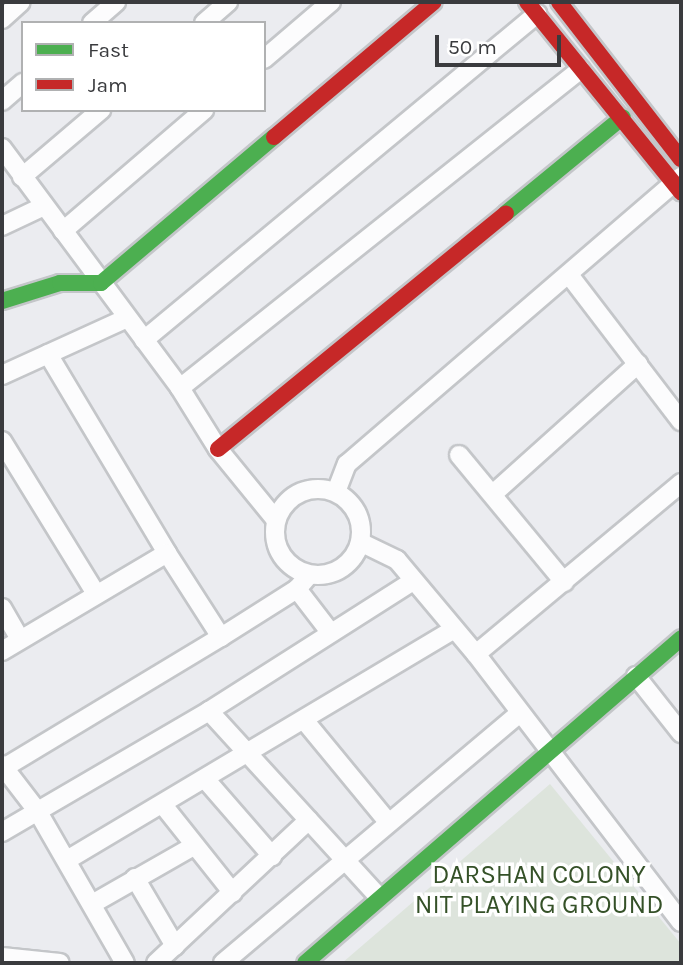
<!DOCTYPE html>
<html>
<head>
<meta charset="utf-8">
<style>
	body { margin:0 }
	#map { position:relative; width:683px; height:965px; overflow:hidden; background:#ebecf0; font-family:Karla,sans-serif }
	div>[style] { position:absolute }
	.green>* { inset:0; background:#dde4dc }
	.roads { filter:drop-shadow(2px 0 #c4c6c9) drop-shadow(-2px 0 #c4c6c9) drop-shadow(0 2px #c4c6c9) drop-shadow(0 -2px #c4c6c9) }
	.street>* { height:18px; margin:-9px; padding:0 9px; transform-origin:9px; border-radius:9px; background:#fcfcfd }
	.street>.ring { margin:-9px; padding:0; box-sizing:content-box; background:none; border:18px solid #fcfcfd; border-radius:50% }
	.fast>* { height:16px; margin:-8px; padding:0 8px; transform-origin:8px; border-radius:8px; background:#4caf50 }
	.jam>* { height:16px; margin:-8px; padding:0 8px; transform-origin:8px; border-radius:8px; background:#c62828 }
	span { translate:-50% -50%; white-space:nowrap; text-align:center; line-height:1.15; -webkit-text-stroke:7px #fff; paint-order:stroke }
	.park-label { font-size:26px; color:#355128 }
	.frame { position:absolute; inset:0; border:4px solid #3a3b3e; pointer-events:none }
	.legend { position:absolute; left:21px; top:21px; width:245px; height:91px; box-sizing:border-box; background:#fff; border:2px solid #b0b1b2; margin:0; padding:9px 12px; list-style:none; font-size:21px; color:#3a3b3e }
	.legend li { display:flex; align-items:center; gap:14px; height:35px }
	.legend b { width:35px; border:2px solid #b0b1b2 }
	.scale { position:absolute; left:435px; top:35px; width:126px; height:32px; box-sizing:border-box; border:4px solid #3a3b3e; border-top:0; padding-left:9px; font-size:21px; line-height:24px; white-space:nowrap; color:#3a3b3e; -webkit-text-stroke:5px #fff; paint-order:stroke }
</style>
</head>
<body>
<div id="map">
	<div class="green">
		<div style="clip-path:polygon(550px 784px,681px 944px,681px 963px,342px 963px)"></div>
	</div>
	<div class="roads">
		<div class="street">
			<div style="left:2px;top:19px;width:25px;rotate:-42deg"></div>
			<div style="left:92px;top:23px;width:32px;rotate:-41deg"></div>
			<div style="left:204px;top:23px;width:32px;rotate:-41deg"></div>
			<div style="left:264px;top:59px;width:88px;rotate:-40.4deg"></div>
			<div style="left:2px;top:101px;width:28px;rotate:-41deg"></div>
			<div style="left:2px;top:148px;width:299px;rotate:53.4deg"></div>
			<div style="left:180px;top:388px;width:72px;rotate:58.1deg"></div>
			<div style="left:218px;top:449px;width:92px;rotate:50.8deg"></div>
			<div style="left:22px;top:177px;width:104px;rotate:-40.3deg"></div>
			<div style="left:2px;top:226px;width:47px;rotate:-25.5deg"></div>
			<div style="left:63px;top:231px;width:186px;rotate:-40.6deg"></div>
			<div style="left:570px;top:276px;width:183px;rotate:52.6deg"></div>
			<div style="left:144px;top:340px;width:511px;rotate:-39.68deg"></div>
			<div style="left:48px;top:354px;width:232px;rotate:59.1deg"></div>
			<div style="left:2px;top:375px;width:137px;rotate:-24.5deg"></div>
			<div style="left:180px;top:388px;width:512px;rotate:-38.5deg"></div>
			<div style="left:2px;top:441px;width:180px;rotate:58.4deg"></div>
			<div style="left:459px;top:455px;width:165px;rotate:50.4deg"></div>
			<div class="ring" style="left:275px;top:489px;width:68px;height:68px"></div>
			<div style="left:336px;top:492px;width:30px;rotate:-69deg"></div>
			<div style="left:347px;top:464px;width:440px;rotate:-40.7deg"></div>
			<div style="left:493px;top:494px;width:195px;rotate:-41.9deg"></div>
			<div style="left:360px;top:542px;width:41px;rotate:25.9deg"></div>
			<div style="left:397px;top:560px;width:123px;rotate:50deg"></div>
			<div style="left:476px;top:654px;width:267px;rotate:-39.8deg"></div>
			<div style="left:297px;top:589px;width:54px;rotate:52.5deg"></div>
			<div style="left:2px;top:608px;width:36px;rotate:60deg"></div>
			<div style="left:2px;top:651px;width:192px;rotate:-30.7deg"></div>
			<div style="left:167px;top:553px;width:100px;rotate:57.3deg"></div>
			<div style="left:476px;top:654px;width:337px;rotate:52.6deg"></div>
			<div style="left:636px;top:676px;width:73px;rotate:51.7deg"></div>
			<div style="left:209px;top:711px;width:251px;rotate:47.6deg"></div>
			<div style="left:304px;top:720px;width:132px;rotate:50.5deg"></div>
			<div style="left:2px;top:765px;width:59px;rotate:52.5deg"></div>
			<div style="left:38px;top:812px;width:174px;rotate:60.1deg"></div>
			<div style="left:2px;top:769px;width:256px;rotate:-31.1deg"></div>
			<div style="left:221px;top:637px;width:90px;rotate:-32.3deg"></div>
			<div style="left:297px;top:589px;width:18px;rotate:-49deg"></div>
			<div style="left:206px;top:780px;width:101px;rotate:49deg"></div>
			<div style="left:163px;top:805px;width:112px;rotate:51.5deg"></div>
			<div style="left:2px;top:832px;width:240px;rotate:-30.3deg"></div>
			<div style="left:209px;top:711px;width:242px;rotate:-32.5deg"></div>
			<div style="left:67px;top:860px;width:451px;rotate:-30.8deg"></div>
			<div style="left:135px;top:878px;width:79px;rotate:59.5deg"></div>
			<div style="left:92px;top:904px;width:115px;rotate:-29.7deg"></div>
			<div style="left:2px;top:957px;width:58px;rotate:5.9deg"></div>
			<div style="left:156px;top:963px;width:209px;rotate:-43.1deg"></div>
			<div style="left:223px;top:963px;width:387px;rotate:-40.1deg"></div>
		</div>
		<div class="fast">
			<div style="left:506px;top:213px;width:151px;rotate:-39.4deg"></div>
			<div style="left:2px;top:301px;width:61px;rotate:-17.2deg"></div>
			<div style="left:60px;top:283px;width:41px"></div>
			<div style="left:101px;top:283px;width:226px;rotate:-40.2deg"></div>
			<div style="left:305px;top:963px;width:497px;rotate:-40.8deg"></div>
		</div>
		<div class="jam">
			<div style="left:527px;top:2px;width:245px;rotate:51deg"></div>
			<div style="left:559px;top:2px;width:199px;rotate:52.2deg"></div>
			<div style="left:274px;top:137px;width:209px;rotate:-40.2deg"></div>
			<div style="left:218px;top:449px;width:372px;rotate:-39.3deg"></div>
		</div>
	</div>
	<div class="park-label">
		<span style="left:539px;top:890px">DARSHAN COLONY<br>NIT PLAYING GROUND</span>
	</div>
	<div class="frame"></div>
	<ul class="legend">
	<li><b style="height:9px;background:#4caf50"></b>Fast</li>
	<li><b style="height:9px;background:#c62828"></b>Jam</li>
	</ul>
	<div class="scale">50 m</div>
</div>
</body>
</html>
